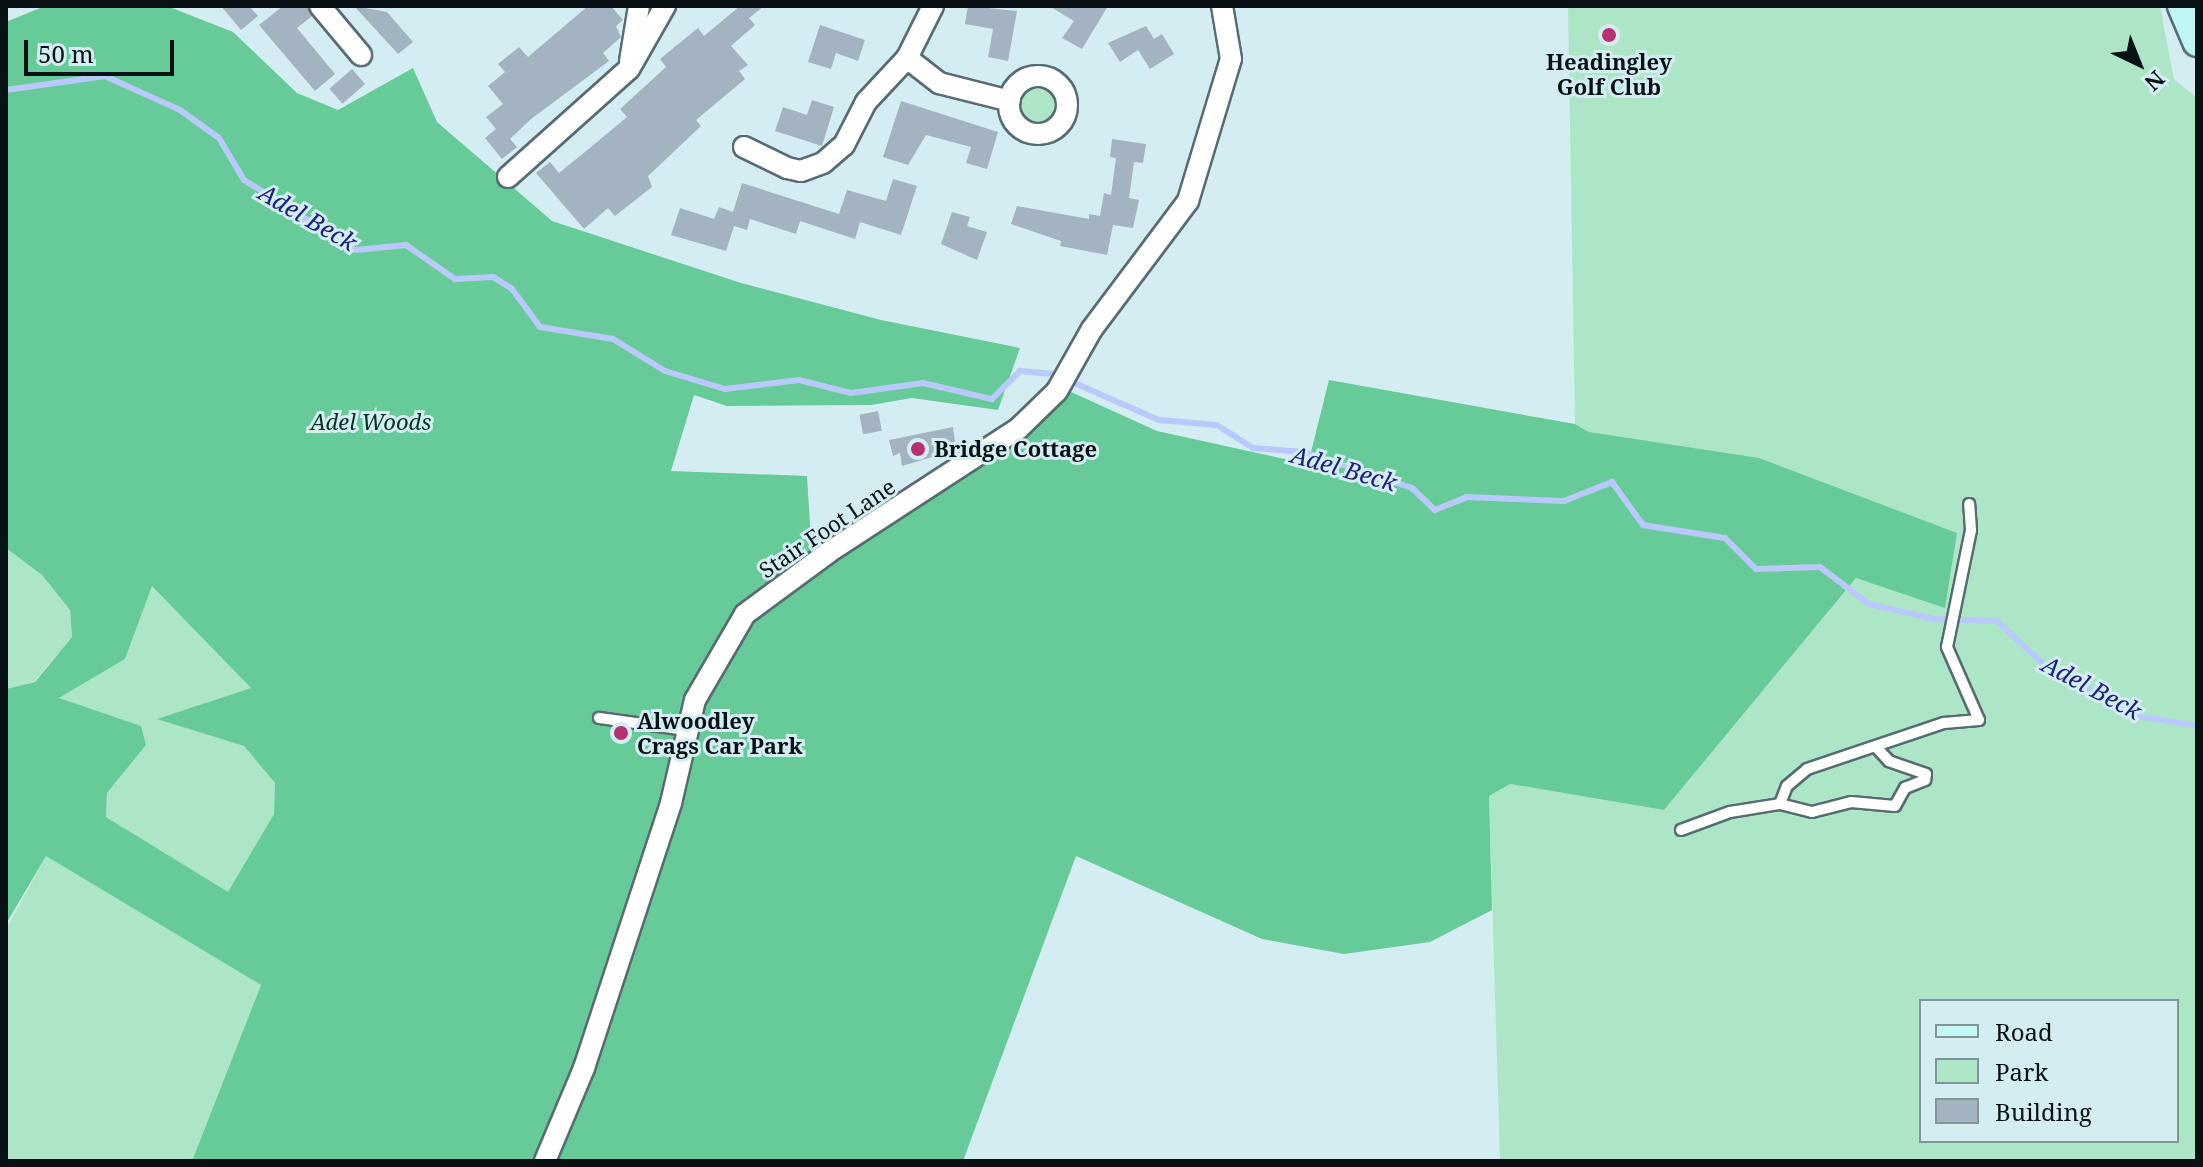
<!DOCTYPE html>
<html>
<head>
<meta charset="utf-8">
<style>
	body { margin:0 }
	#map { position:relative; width:2203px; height:1167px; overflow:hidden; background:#d4edf3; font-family:"Noto Serif",serif }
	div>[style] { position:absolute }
	.green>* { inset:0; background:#ade6c7 }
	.round { border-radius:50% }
	.forest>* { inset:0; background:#67cb99 }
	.stream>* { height:6px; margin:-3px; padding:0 3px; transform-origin:3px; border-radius:3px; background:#bac9fb }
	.building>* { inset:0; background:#a3b3c1; transform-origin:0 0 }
	.roads { filter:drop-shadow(2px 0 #576c72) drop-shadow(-2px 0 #576c72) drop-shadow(0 2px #576c72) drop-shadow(0 -2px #576c72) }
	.lane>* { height:10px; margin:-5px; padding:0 5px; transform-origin:5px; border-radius:5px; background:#fff }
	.street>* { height:20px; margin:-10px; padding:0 10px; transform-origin:10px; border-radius:10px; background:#fff }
	.street>.ring { margin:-10px; padding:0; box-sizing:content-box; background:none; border:20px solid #fff; border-radius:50% }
	.secondary>* { height:28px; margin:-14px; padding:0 14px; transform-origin:14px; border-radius:14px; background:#c0f7f4 }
	.dots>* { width:22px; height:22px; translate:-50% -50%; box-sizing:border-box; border:4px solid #d4edf3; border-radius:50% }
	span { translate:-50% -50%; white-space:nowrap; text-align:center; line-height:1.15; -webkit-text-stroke:6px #d4edf3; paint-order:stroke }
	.poi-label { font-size:22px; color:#081113; font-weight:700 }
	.left { translate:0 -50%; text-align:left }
	.park-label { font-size:22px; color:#063421; font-style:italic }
	.street-label { font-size:22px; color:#081113 }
	.water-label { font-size:24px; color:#1d227d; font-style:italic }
	.frame { position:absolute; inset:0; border:8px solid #081113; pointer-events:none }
	.legend { position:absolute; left:1919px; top:999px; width:260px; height:144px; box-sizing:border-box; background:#d4edf3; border:2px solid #829599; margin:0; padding:10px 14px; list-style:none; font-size:24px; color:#081113 }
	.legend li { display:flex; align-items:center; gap:16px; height:40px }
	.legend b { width:40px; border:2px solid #829599 }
	.north { position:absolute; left:2099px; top:24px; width:80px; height:80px; -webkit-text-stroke:6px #d4edf3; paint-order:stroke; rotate:137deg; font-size:22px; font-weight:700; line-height:32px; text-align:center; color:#081113 }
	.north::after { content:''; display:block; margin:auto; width:28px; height:36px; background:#081113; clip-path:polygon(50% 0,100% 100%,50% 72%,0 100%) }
	.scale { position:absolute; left:24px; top:40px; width:150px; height:36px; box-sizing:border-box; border:4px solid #081113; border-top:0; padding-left:10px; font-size:24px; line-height:28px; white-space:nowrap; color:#081113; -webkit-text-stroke:6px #d4edf3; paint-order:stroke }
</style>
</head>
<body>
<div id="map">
	<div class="green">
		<div style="clip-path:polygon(evenodd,1568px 6px,2160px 6px,2174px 79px,2197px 98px,2197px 1161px,1500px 1161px,1489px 796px,1510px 784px,1664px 810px,1856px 578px,1575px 424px,1568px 6px,1921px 1001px,2177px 1001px,2177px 1141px,1921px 1141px,1921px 1001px)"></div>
		<div class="round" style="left:1020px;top:87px;width:36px;height:36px"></div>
		<div style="clip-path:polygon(6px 548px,42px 575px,70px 610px,72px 637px,34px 682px,6px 689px)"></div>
		<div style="clip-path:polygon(152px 585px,251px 688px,159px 719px,244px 746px,275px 783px,274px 814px,228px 893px,106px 817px,107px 793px,146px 745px,59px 698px,125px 659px)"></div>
		<div style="clip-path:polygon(46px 856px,261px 985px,192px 1161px,6px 1161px,6px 929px)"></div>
	</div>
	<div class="forest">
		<div style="clip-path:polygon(evenodd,45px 6px,167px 6px,233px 32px,297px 93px,338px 110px,413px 68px,437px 122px,552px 221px,741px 283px,881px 320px,1020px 348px,998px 410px,912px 398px,871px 405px,727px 406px,694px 395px,671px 471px,807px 476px,813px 572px,1011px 445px,1069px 391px,1157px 431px,1308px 464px,1329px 380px,1575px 424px,1589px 432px,1759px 458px,1957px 533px,1945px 608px,1856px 578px,1664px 810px,1510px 784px,1489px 796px,1492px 910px,1430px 942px,1344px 954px,1262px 939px,1076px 856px,963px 1161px,192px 1161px,261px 985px,46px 856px,6px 924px,6px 689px,35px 682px,72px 637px,70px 610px,42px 575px,6px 548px,6px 22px,45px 6px,152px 586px,251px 688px,157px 719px,244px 746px,275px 783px,274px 814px,228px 892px,106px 817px,107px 793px,146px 745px,141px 726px,59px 698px,125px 659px,152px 586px)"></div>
	</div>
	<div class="stream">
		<div style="left:6px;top:90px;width:100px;rotate:-8deg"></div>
		<div style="left:105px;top:76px;width:82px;rotate:24.4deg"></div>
		<div style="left:180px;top:110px;width:48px;rotate:35.7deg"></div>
		<div style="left:219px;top:138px;width:49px;rotate:59.2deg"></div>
		<div style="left:244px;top:180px;width:132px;rotate:32deg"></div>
		<div style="left:356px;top:250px;width:50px;rotate:-5.7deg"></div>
		<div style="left:406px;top:245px;width:60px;rotate:34.8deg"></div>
		<div style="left:455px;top:279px;width:38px;rotate:-3deg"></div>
		<div style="left:493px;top:277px;width:22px;rotate:32deg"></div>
		<div style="left:512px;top:289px;width:47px;rotate:53.6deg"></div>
		<div style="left:540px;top:327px;width:74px;rotate:9.3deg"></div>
		<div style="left:613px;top:339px;width:61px;rotate:31.6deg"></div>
		<div style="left:665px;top:371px;width:63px;rotate:16.7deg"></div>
		<div style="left:725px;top:389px;width:75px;rotate:-6.9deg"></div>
		<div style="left:799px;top:380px;width:54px;rotate:14deg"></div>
		<div style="left:851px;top:393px;width:73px;rotate:-7.9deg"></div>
		<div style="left:923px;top:383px;width:71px;rotate:13.1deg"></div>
		<div style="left:992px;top:399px;width:40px;rotate:-45deg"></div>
		<div style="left:1020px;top:371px;width:34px;rotate:5deg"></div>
		<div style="left:1054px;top:374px;width:115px;rotate:23.7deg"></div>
		<div style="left:1159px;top:420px;width:58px;rotate:4.9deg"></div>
		<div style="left:1217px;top:425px;width:43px;rotate:32.6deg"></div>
		<div style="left:1253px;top:448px;width:51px;rotate:4.5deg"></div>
		<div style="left:1304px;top:452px;width:114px;rotate:18.4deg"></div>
		<div style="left:1412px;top:488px;width:32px;rotate:44deg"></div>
		<div style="left:1435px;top:510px;width:35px;rotate:-22deg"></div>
		<div style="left:1467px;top:497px;width:97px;rotate:2.4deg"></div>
		<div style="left:1564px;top:501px;width:52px;rotate:-21.6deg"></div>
		<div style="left:1612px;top:482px;width:53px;rotate:54.2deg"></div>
		<div style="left:1643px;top:525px;width:83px;rotate:9deg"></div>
		<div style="left:1725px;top:538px;width:44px;rotate:45deg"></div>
		<div style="left:1756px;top:569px;width:64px;rotate:-1.8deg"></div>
		<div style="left:1820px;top:567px;width:61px;rotate:37.1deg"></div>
		<div style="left:1869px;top:604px;width:67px;rotate:13deg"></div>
		<div style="left:1934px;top:619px;width:63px;rotate:1.8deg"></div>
		<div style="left:1997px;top:621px;width:60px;rotate:43deg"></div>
		<div style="left:2041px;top:662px;width:109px;rotate:29.6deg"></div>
		<div style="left:2136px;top:716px;width:62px;rotate:9.3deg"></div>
	</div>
	<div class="building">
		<div style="clip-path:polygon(221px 6px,249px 6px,258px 16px,241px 30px)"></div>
		<div style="clip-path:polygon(283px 6px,307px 6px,312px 16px,297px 28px,335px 74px,315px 91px,259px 25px)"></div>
		<div style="clip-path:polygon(354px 6px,387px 12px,413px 42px,398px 54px)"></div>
		<div style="clip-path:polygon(588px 6px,611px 6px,623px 20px,616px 26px,621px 37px,603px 53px,609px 61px,531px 119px,510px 139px,517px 147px,502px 159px,485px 138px,496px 129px,486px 117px,503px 104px,488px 86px,505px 72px,498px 64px,519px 47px,528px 57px)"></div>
		<div style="clip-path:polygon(740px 6px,764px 6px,749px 18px,755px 25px,731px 46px,748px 65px,739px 71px,745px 79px,696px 120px,701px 126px,648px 176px,652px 187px,615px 216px,608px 208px,584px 229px,536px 173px,550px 162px,559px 173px,591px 147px,627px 117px,620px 109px,666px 67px,660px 59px,698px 28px,704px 36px)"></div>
		<div style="clip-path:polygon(968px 6px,1017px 11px,1008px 61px,988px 57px,993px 29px,965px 24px)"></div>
		<div style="clip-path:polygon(1049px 6px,1108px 6px,1082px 49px,1062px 38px,1074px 21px)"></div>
		<div style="clip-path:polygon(820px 25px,865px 40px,858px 61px,836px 53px,831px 69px,808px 62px)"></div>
		<div style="clip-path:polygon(1146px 26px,1154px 39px,1162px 34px,1174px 54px,1150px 69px,1138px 50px,1120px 62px,1108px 43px)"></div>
		<div style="left:352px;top:69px;width:20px;height:30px;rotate:49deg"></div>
		<div style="clip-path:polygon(812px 100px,834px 107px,822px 146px,775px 131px,783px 107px,807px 115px)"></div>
		<div style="clip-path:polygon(901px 101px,998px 132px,987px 169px,966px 163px,971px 147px,926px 135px,908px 165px,883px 157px)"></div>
		<div style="clip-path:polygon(1112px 139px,1146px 144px,1143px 163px,1134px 162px,1129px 198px,1139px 200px,1133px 228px,1113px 225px,1107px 255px,1060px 246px,1061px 241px,1011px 224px,1017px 206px,1089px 219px,1089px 214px,1100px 216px,1104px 193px,1111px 195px,1116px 158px,1110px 157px)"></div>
		<div style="clip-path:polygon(893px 179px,917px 186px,901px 235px,860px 222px,855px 239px,800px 221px,796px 234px,750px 219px,747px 230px,734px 226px,726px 251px,671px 235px,680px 208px,714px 219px,719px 207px,733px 212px,742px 183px,839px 214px,847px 190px,886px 201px)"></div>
		<div style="clip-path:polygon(952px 212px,970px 217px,967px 226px,987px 232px,977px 260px,941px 244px)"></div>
		<div style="left:878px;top:411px;width:20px;height:19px;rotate:79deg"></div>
		<div style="clip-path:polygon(953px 427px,955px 442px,944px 445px,946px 453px,902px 466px,900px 453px,893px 456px,889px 440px)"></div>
	</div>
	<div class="roads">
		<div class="lane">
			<div style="left:599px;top:718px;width:89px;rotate:7.8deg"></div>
			<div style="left:1780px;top:804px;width:33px;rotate:14deg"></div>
			<div style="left:1812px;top:812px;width:40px;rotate:-14.4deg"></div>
			<div style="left:1851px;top:802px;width:44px;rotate:5.2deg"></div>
			<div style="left:1895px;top:806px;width:21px;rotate:-61deg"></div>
			<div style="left:1905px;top:788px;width:22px;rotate:-22deg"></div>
			<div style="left:1925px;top:780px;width:6px;rotate:-81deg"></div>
			<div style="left:1926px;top:774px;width:39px;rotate:-161deg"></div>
			<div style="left:1889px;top:761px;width:19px;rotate:-133deg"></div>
			<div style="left:1681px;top:830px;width:52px;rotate:-20.2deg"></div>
			<div style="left:1730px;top:812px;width:51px;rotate:-9.1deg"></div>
			<div style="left:1780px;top:804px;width:19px;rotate:-69deg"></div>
			<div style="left:1787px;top:786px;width:26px;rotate:-40deg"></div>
			<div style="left:1807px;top:769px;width:145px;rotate:-18.6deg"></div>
			<div style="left:1944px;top:723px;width:35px;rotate:-5deg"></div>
			<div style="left:1979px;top:720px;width:80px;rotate:-113.7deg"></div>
			<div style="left:1947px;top:647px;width:119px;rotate:-78.4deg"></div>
			<div style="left:1971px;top:530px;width:26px;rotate:-94deg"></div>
		</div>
		<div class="street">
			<div style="left:320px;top:6px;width:64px;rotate:50.1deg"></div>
			<div style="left:933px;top:6px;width:58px;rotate:116.6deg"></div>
			<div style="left:907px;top:58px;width:41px;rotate:38deg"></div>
			<div style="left:939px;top:83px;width:73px;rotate:14.2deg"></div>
			<div style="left:630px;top:61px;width:56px;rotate:-80.7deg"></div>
			<div class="ring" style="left:1009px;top:76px;width:38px;height:38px"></div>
			<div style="left:744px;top:147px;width:48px;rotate:26deg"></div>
			<div style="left:787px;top:168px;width:14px;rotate:12deg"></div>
			<div style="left:801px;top:171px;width:23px;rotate:-20deg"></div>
			<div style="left:823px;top:163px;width:28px;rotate:-41deg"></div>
			<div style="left:844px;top:145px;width:48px;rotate:-62.9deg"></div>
			<div style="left:866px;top:102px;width:60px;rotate:-47deg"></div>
			<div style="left:508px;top:177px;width:162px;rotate:-41.8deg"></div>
			<div style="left:629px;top:69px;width:73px;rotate:-60.3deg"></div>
			<div style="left:545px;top:1161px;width:101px;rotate:-67.2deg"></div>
			<div style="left:584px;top:1068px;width:279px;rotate:-71.8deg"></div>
			<div style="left:671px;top:803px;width:106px;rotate:-76.9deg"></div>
			<div style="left:695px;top:700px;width:99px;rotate:-59.8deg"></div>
			<div style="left:745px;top:614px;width:104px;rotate:-36.4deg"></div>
			<div style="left:829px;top:552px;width:225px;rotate:-33.1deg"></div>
			<div style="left:1018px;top:429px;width:54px;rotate:-44.3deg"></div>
			<div style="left:1057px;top:391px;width:71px;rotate:-60.6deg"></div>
			<div style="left:1092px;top:329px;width:160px;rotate:-53.1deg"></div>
			<div style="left:1188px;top:201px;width:148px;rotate:-73.2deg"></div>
			<div style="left:1231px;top:59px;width:54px;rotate:-99.6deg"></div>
		</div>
		<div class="secondary">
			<div style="left:2182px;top:6px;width:39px;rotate:67deg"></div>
		</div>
	</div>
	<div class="dots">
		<div style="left:1609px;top:35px;background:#b73172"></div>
		<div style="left:918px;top:449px;background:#b73172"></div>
		<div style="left:621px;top:733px;background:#b73172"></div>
	</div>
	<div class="poi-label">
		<span style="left:1609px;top:74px">Headingley<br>Golf Club</span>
		<span class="left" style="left:934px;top:449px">Bridge Cottage</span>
		<span class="left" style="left:637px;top:733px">Alwoodley<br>Crags Car Park</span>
	</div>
	<div class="park-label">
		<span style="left:371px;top:422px">Adel Woods</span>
	</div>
	<div class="street-label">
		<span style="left:827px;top:528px;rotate:-34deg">Stair Foot Lane</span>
	</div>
	<div class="water-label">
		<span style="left:308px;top:217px;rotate:30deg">Adel Beck</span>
		<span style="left:1344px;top:468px;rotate:16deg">Adel Beck</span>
		<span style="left:2092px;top:687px;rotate:28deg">Adel Beck</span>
	</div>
	<div class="frame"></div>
	<ul class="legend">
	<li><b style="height:10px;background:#c0f7f4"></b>Road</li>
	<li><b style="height:22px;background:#ade6c7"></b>Park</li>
	<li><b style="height:22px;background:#a3b3c1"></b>Building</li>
	</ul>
	<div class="north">N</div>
	<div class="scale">50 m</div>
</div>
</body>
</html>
